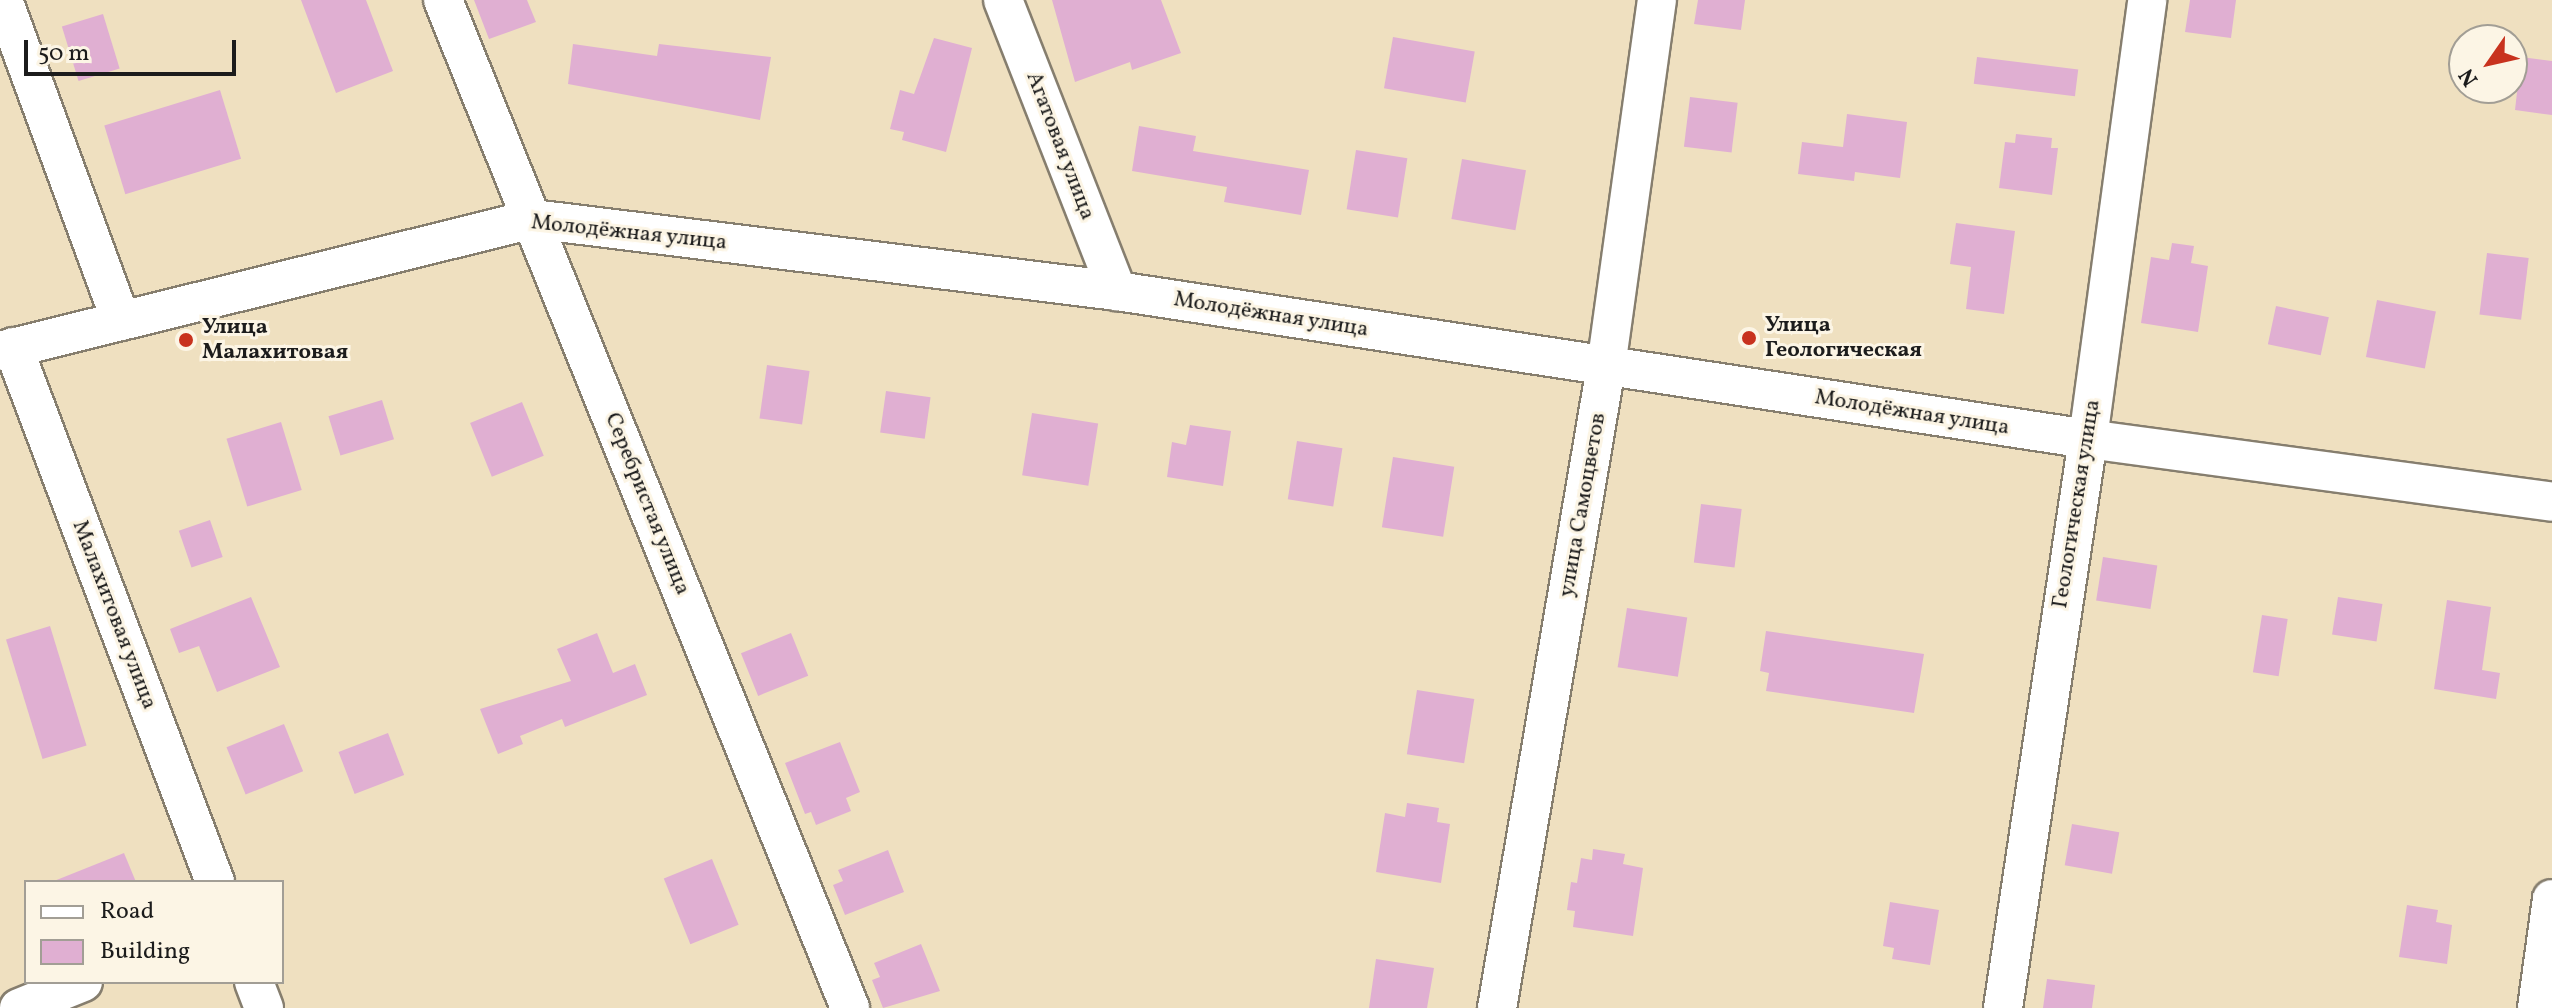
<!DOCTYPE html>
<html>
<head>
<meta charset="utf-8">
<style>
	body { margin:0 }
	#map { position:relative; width:2552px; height:1008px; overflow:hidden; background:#efe0c0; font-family:Vollkorn,serif }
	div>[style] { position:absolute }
	.building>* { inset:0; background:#e0afd2; transform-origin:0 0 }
	.roads { filter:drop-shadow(2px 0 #867e6e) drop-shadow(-2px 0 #867e6e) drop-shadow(0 2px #867e6e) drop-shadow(0 -2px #867e6e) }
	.minor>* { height:38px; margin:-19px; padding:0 19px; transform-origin:19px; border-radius:19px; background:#fff }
	.dots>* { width:22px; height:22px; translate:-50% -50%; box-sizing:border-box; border:4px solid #fcf5e5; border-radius:50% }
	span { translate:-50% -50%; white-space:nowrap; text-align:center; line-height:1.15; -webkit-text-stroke:6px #fcf5e5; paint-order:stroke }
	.street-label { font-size:22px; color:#1c1c1c }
	.poi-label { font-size:22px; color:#1c1c1c; font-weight:700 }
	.left { translate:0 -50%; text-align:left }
	.legend { position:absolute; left:24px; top:880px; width:260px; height:104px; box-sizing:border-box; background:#fcf5e5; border:2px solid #a29e95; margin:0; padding:10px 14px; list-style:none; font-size:24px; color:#1c1c1c }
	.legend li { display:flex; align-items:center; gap:16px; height:40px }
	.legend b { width:40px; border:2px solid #a29e95 }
	.north { position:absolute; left:2448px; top:24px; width:80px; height:80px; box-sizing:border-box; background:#fcf5e5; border:2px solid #a29e95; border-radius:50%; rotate:236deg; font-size:22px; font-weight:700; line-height:32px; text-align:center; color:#1c1c1c }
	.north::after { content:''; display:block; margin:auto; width:28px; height:36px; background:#c8321e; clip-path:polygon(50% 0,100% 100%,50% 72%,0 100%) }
	.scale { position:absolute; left:24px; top:40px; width:212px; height:36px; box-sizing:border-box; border:4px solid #1c1c1c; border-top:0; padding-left:10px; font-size:24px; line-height:28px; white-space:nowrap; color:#1c1c1c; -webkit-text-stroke:6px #fcf5e5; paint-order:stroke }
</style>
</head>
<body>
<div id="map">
	<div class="building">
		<div style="clip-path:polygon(301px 0,366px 0,393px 71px,336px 93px)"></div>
		<div style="clip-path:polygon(474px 0,527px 0,536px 22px,489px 39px)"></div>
		<div style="clip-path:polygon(1052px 0,1161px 0,1181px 53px,1132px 70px,1130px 62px,1075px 82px)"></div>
		<div style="clip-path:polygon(1698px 0,1745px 0,1741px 30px,1694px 24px)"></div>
		<div style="clip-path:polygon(2190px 0,2236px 0,2231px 38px,2185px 32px)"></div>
		<div style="left:103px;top:14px;width:57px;height:43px;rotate:73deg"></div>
		<div style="left:1393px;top:37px;width:83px;height:52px;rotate:10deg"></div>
		<div style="clip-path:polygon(934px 38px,972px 48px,946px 152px,902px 140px,904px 132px,890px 129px,900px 90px,914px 94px)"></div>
		<div style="clip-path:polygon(573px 44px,657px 56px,659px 44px,771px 57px,760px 120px,568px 84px)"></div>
		<div style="left:1977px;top:57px;width:102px;height:27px;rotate:7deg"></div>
		<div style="clip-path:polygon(2521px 57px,2552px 61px,2552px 115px,2515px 110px)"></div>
		<div style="left:220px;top:90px;width:72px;height:121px;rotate:73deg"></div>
		<div style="left:1690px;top:97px;width:48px;height:50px;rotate:7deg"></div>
		<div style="clip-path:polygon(1847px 114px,1907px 122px,1900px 178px,1855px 172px,1854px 181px,1798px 174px,1802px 142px,1843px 147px)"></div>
		<div style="clip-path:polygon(1139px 126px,1196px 136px,1193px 151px,1309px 170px,1301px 215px,1224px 202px,1227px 187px,1132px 171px)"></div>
		<div style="clip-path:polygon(2016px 134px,2052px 138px,2051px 148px,2058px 148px,2052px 195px,1999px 188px,2005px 142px,2015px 143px)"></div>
		<div style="left:1356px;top:150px;width:52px;height:60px;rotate:9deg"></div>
		<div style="left:1462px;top:159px;width:65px;height:61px;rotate:10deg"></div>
		<div style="clip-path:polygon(1956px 223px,2015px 231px,2004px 314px,1966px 309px,1971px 267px,1950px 264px)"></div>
		<div style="clip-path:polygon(2172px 243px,2194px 246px,2191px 263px,2208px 266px,2198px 332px,2141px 323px,2151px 257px,2169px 260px)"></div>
		<div style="left:2487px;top:253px;width:42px;height:62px;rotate:7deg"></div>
		<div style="left:2377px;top:300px;width:60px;height:58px;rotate:11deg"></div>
		<div style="left:2276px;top:306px;width:54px;height:39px;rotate:12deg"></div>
		<div style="left:767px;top:365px;width:43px;height:54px;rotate:8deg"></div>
		<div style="left:886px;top:391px;width:45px;height:42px;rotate:8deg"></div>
		<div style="left:382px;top:400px;width:41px;height:56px;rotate:73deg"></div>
		<div style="left:522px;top:402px;width:58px;height:56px;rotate:68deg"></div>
		<div style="left:1032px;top:413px;width:67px;height:63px;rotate:9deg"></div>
		<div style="left:281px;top:422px;width:71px;height:57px;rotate:73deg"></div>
		<div style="clip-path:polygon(1190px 425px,1231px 431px,1223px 486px,1167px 477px,1172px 442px,1186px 445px)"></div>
		<div style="left:1297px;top:441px;width:46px;height:59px;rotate:9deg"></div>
		<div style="left:1393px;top:457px;width:62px;height:71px;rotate:9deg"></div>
		<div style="left:1701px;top:504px;width:41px;height:59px;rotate:7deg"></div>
		<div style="left:210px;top:520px;width:39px;height:33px;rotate:71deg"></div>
		<div style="left:2103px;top:557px;width:55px;height:44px;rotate:9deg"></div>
		<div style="clip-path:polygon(251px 597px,280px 667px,217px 692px,199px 646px,179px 653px,170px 629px)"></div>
		<div style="left:2338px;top:597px;width:45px;height:38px;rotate:9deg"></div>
		<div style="clip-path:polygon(2447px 600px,2491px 607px,2482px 670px,2500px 673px,2496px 699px,2434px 689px)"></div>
		<div style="left:1627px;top:608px;width:61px;height:60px;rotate:9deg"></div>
		<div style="left:2262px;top:615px;width:26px;height:58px;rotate:9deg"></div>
		<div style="left:50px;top:626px;width:125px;height:46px;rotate:73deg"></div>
		<div style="clip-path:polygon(1766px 631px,1924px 654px,1914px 713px,1766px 691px,1769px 673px,1760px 671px)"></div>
		<div style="clip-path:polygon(597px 633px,613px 673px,635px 664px,647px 695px,565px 727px,562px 719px,520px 736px,523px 744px,498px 754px,480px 709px,571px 681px,557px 649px)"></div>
		<div style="left:791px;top:633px;width:46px;height:54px;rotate:68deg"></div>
		<div style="left:1417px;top:690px;width:58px;height:65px;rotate:9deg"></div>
		<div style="left:284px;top:724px;width:51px;height:62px;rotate:68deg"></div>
		<div style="left:388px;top:733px;width:45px;height:53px;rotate:69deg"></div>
		<div style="clip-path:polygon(840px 742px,860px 792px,846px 798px,851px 811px,816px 825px,811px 812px,805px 814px,785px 763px)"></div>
		<div style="clip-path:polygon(1407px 803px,1439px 808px,1437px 822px,1450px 824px,1441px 883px,1376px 872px,1385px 813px,1405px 817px)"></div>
		<div style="left:2072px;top:824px;width:48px;height:42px;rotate:10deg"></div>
		<div style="clip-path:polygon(1593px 849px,1625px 854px,1623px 864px,1643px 868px,1633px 936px,1573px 927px,1575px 911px,1567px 910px,1571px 882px,1577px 883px,1581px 858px,1592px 860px)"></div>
		<div style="clip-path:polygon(888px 850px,904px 892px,845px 915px,833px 885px,843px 881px,838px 870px)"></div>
		<div style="clip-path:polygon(124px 853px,136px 882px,55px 882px,54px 881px)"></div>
		<div style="left:712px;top:859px;width:71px;height:52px;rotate:68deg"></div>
		<div style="clip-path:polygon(1890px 902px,1939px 910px,1930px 965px,1892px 959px,1894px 948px,1883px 946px)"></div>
		<div style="clip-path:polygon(2407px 905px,2438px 910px,2436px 922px,2452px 925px,2447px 964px,2399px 957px)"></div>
		<div style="clip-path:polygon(921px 944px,940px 991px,883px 1008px,872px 980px,880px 977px,874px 963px)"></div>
		<div style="clip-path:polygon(1376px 959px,1434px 968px,1427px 1008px,1369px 1008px)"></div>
		<div style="clip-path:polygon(2047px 979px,2095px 985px,2092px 1008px,2043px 1008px)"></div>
	</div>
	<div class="roads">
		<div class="minor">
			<div style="left:3px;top:0;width:342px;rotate:69.8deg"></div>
			<div style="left:443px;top:0;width:1087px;rotate:68.01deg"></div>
			<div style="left:1003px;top:0;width:313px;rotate:68.6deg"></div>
			<div style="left:13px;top:347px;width:572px;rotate:69.31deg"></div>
			<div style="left:0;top:351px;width:549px;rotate:-13.91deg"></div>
			<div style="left:533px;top:219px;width:588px;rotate:7.03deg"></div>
			<div style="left:1117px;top:291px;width:982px;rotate:8.67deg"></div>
			<div style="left:2088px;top:439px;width:468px;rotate:7.7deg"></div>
			<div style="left:254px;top:982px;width:28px;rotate:69deg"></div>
			<div style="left:19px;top:1008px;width:69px;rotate:-22.1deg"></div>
			<div style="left:1497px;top:1008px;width:650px;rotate:-80.35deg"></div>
			<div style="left:1606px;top:367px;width:371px;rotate:-82.1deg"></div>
			<div style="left:2003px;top:1008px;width:575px;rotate:-81.5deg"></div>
			<div style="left:2088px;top:439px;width:443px;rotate:-82.3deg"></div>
			<div style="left:2537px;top:1008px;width:110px;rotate:-82.2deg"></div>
		</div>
	</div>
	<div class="dots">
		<div style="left:1749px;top:338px;background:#c8321e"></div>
		<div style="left:186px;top:340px;background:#c8321e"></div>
	</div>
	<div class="street-label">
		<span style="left:1060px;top:146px;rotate:69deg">Агатовая улица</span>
		<span style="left:629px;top:233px;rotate:6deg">Молодёжная улица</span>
		<span style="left:1271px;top:315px;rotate:9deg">Молодёжная улица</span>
		<span style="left:1912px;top:413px;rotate:9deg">Молодёжная улица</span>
		<span style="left:647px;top:504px;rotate:68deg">Серебристая улица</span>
		<span style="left:2077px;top:504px;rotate:-81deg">Геологическая улица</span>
		<span style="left:1583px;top:505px;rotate:-80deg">улица Самоцветов</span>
		<span style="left:114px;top:615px;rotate:69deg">Малахитовая улица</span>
	</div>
	<div class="poi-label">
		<span class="left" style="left:1765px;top:338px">Улица<br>Геологическая</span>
		<span class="left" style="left:202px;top:340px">Улица<br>Малахитовая</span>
	</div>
	<ul class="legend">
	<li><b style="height:10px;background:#fff"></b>Road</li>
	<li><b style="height:22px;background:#e0afd2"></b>Building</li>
	</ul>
	<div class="north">N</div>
	<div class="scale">50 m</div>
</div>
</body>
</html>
